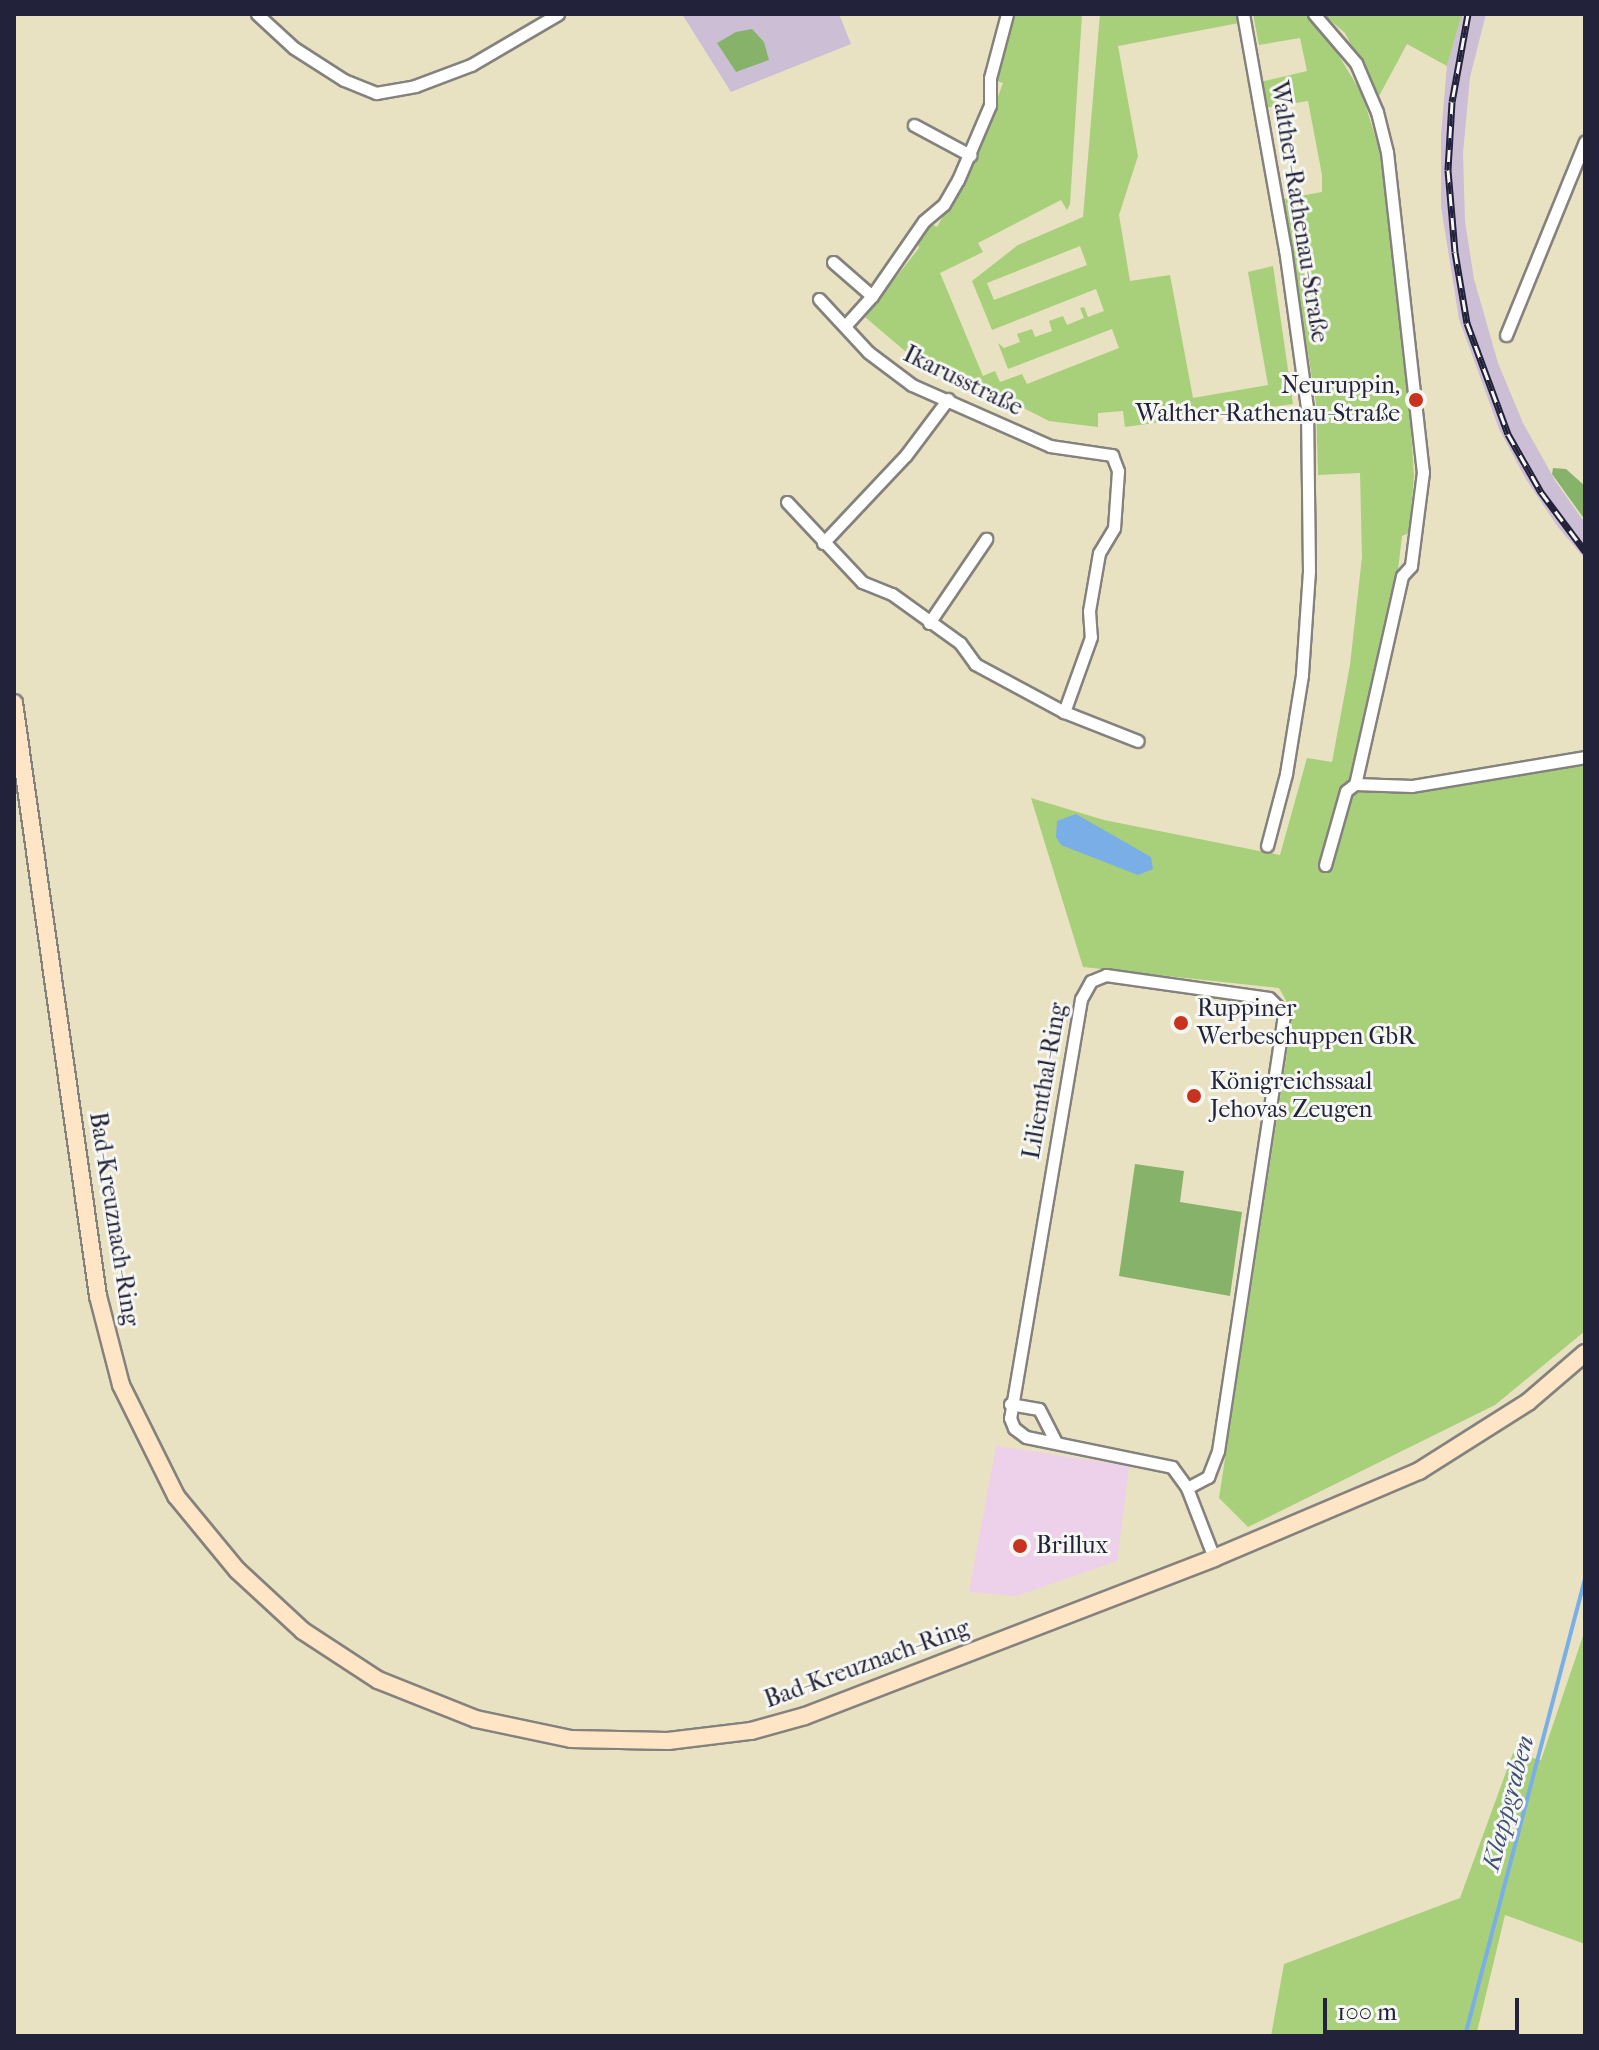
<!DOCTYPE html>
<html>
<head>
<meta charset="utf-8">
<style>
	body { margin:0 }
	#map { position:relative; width:1599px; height:2050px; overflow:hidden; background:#e8e2c2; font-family:"IM FELL French Canon",serif }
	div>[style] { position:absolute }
	.built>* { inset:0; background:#edd0e9 }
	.industrial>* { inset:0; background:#ccbed4 }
	.green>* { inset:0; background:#a8cf7a }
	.forest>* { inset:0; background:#86b26a }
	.water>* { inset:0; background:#79aee7 }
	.stream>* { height:4px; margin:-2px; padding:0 2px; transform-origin:2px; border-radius:2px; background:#79aee7 }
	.roads { filter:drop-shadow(2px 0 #85827e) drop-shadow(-2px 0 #85827e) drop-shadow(0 2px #85827e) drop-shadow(0 -2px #85827e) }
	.street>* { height:11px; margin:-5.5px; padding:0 5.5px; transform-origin:5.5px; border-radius:5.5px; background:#fff }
	.secondary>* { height:16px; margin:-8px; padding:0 8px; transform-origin:8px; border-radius:8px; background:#fde5c5 }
	.rail>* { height:7px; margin-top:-3.5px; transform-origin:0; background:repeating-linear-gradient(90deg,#f6f6f2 0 12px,#22223b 0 24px); box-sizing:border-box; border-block:2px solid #22223b }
	.dots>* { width:22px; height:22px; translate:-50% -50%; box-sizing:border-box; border:4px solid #f6f6f2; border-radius:50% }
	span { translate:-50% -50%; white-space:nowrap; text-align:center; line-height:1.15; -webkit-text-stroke:6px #f6f6f2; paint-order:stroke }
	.street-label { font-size:24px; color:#22223b }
	.poi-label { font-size:24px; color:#22223b }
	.right { translate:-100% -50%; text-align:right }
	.left { translate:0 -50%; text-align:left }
	.water-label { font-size:26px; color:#405377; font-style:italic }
	.frame { position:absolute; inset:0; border:16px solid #22223b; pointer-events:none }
	.scale { position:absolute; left:1323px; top:1998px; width:196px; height:36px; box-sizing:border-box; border:4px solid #22223b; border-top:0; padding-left:10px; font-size:24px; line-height:28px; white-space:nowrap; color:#22223b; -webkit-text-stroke:6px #f6f6f2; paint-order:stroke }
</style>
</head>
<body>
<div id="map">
	<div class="built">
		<div style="clip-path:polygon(996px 1446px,1129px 1466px,1117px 1561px,1016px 1596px,969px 1592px)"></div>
	</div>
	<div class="industrial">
		<div style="clip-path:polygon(682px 14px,839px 14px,851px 44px,731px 92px)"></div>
		<div style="clip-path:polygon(1462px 14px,1486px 14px,1470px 77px,1463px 153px,1465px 221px,1474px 279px,1498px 363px,1523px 423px,1556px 482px,1585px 523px,1585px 559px,1558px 527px,1527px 481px,1499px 429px,1459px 319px,1441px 206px,1441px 135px,1447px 66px)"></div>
	</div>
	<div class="green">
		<div style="clip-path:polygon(evenodd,1013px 14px,1082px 14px,1070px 204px,1067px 210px,1061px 200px,978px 243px,983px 252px,940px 273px,983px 376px,995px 371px,1000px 382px,1022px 374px,1027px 384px,1119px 348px,1112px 329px,1008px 369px,998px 343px,1004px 348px,1020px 342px,1017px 334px,1032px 329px,1035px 337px,1052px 331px,1049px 321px,1063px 316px,1067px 325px,1084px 318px,1080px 308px,1084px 307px,1088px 317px,1104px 311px,1096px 289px,992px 330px,972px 281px,1018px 245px,1083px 217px,1100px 14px,1238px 14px,1239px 23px,1118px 46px,1138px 156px,1119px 215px,1130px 281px,1170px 275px,1193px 398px,1268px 385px,1248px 272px,1273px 266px,1293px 404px,1125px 427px,1123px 411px,1098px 413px,1098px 427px,1049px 421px,947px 369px,912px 357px,865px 317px,919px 248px,917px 241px,929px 223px,937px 227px,975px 160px,1003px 83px,994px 80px,1013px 14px,1080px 246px,1087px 265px,994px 300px,987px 283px,1080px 246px)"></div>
		<div style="clip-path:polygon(1253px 14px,1305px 14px,1327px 36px,1362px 94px,1380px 152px,1408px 382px,1414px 476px,1409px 533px,1402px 536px,1394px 604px,1349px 780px,1342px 788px,1338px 840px,1351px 795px,1360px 788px,1585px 761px,1585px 1331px,1495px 1405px,1248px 1527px,1219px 1498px,1293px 1013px,1279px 988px,1083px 967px,1031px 798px,1104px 820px,1280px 855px,1307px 758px,1332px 762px,1350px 665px,1362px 557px,1360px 473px,1318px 475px,1316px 403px,1283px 199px,1322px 192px,1322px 175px,1308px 101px,1264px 108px,1260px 82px,1307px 71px,1300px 38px,1259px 45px)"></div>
		<div style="clip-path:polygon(1323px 14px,1462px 14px,1447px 66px,1407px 44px,1378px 98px,1345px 33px)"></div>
		<div style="clip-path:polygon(1583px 1636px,1585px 1944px,1505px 1915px,1476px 2036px,1271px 2036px,1284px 1964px,1460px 1898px,1513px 1753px,1541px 1760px)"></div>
	</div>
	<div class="forest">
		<div style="clip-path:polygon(752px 29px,764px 42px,769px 60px,736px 72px,717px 43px,736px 32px)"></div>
		<div style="clip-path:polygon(1553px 468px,1566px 469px,1585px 486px,1585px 520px,1552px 474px)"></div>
		<div style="clip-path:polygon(1135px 1164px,1184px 1171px,1180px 1202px,1242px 1212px,1230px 1296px,1119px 1276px)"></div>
	</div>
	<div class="water">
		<div style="clip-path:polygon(1076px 814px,1151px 857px,1153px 869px,1138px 875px,1061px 845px,1056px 837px,1057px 821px)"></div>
	</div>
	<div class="stream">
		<div style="left:1465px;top:2036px;width:472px;rotate:-75.3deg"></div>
	</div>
	<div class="roads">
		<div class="street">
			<div style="left:257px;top:14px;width:50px;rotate:42.6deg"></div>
			<div style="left:294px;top:48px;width:59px;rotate:32.6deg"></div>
			<div style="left:344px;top:80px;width:35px;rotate:22deg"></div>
			<div style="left:376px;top:93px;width:40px;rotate:-10deg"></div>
			<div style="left:415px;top:86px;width:60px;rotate:-20.6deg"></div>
			<div style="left:471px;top:65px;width:101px;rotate:-30.4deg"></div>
			<div style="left:1243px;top:14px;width:239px;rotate:79.9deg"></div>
			<div style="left:1285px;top:249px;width:161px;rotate:82.1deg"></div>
			<div style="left:1307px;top:408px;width:163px;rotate:89.3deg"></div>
			<div style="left:1309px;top:571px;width:104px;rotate:93.9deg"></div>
			<div style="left:1302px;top:675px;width:100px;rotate:99.2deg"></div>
			<div style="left:1286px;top:774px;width:74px;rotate:104.8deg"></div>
			<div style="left:1314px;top:14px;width:65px;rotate:49.4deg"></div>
			<div style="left:1356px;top:63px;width:53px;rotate:66.8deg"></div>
			<div style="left:1377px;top:112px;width:41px;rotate:76deg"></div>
			<div style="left:1387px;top:152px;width:322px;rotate:83.6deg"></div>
			<div style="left:1423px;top:472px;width:95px;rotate:97.3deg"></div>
			<div style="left:1411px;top:566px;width:13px;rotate:132deg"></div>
			<div style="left:1402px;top:576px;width:213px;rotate:102.7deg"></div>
			<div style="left:1355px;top:784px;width:11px;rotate:142deg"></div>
			<div style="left:1346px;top:791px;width:77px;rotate:105.8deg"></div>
			<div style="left:914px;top:125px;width:64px;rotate:28.2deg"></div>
			<div style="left:833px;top:262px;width:52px;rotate:41.1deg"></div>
			<div style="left:819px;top:299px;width:72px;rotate:47.2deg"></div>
			<div style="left:868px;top:352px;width:55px;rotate:36.9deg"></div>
			<div style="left:912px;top:385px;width:151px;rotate:23.8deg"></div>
			<div style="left:1050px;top:446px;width:63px;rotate:8.3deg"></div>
			<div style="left:1112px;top:455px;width:17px;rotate:69deg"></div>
			<div style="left:1118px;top:471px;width:57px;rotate:94deg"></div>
			<div style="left:1114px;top:528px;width:29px;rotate:121deg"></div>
			<div style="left:1099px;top:553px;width:59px;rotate:99.8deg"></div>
			<div style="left:1089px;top:611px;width:26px;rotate:86deg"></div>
			<div style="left:1091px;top:637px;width:80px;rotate:109.8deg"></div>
			<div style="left:845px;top:326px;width:40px;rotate:-48deg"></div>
			<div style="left:872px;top:296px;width:91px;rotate:-55.3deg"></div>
			<div style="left:924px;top:221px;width:26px;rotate:-40deg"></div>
			<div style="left:944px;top:204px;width:28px;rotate:-60deg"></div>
			<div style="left:958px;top:180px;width:82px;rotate:-66.9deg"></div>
			<div style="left:990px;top:105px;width:27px;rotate:-90deg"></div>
			<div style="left:990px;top:78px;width:66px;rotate:-75.1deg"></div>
			<div style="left:1506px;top:335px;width:209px;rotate:-67.8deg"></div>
			<div style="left:787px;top:502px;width:110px;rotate:46.8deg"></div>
			<div style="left:862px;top:582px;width:32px;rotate:22deg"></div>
			<div style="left:892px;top:594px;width:84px;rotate:35.8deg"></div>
			<div style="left:960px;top:643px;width:26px;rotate:54deg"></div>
			<div style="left:975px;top:664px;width:101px;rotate:28.3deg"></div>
			<div style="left:1064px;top:712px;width:79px;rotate:21.4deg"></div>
			<div style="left:823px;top:543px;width:121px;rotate:-46.7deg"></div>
			<div style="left:906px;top:455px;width:70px;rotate:-53.1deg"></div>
			<div style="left:929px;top:623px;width:102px;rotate:-55.8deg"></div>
			<div style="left:1355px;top:784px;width:57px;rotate:2deg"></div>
			<div style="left:1412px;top:786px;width:175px;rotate:-9.5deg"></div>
			<div style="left:1010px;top:1404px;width:29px;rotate:10deg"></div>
			<div style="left:1039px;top:1409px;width:36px;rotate:63deg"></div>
			<div style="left:1187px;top:1488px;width:24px;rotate:-28deg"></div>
			<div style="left:1208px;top:1477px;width:28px;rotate:-69deg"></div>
			<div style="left:1218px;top:1451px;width:443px;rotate:-81.4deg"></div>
			<div style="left:1284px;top:1013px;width:21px;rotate:-135deg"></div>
			<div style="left:1269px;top:998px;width:165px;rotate:-172deg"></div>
			<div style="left:1106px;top:975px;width:16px;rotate:158deg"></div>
			<div style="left:1091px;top:981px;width:21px;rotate:119deg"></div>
			<div style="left:1081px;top:999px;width:425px;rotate:99.6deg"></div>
			<div style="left:1010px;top:1418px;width:11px;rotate:68deg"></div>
			<div style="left:1014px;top:1428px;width:15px;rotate:37deg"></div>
			<div style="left:1026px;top:1437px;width:149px;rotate:11.6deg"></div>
			<div style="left:1172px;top:1467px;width:26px;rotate:54deg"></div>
			<div style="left:1187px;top:1488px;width:75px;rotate:68.9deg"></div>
		</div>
		<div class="secondary">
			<div style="left:14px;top:703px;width:599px;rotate:81.94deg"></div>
			<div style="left:98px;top:1296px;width:92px;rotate:75.5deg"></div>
			<div style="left:121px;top:1385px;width:124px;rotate:63.6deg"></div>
			<div style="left:176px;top:1496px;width:96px;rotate:50.5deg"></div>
			<div style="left:237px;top:1570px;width:90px;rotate:42.7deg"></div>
			<div style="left:303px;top:1631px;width:90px;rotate:33.2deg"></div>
			<div style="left:378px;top:1680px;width:105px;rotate:21.7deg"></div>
			<div style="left:476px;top:1719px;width:97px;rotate:11.9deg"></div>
			<div style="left:571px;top:1739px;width:97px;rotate:1.2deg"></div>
			<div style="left:668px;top:1741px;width:84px;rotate:-6.9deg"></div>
			<div style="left:751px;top:1731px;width:56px;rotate:-15.5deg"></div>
			<div style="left:805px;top:1716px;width:438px;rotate:-21.1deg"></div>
			<div style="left:1214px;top:1558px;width:223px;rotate:-23deg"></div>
			<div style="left:1419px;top:1471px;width:129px;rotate:-32.3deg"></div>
			<div style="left:1528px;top:1402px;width:75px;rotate:-40.7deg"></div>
		</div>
	</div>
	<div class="rail">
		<div style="left:1468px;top:14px;width:89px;rotate:100.3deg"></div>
		<div style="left:1452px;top:102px;width:68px;rotate:93.4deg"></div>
		<div style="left:1448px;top:170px;width:82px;rotate:85.1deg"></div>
		<div style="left:1455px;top:252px;width:72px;rotate:80.4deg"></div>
		<div style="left:1467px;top:323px;width:118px;rotate:69.7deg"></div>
		<div style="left:1508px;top:434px;width:67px;rotate:60.4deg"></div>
		<div style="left:1541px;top:492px;width:74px;rotate:53.3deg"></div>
	</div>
	<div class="dots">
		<div style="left:1416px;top:400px;background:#c8321e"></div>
		<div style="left:1181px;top:1023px;background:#c8321e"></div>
		<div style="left:1194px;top:1096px;background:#c8321e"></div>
		<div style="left:1020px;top:1546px;background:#c8321e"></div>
	</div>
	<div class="street-label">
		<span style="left:1299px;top:212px;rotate:81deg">Walther-Rathenau-Straße</span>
		<span style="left:963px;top:381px;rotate:26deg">Ikarusstraße</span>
		<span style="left:1045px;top:1081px;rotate:-80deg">Lilienthal-Ring</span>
		<span style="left:114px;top:1219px;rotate:81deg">Bad-Kreuznach-Ring</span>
		<span style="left:867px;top:1664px;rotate:-20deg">Bad-Kreuznach-Ring</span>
	</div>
	<div class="poi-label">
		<span class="right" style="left:1400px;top:400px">Neuruppin,<br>Walther-Rathenau-Straße</span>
		<span class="left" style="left:1197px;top:1023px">Ruppiner<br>Werbeschuppen GbR</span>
		<span class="left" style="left:1210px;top:1096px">Königreichssaal<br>Jehovas Zeugen</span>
		<span class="left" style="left:1036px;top:1546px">Brillux</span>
	</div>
	<div class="water-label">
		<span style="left:1508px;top:1803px;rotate:-75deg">Klappgraben</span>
	</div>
	<div class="frame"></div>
	<div class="scale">100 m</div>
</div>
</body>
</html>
